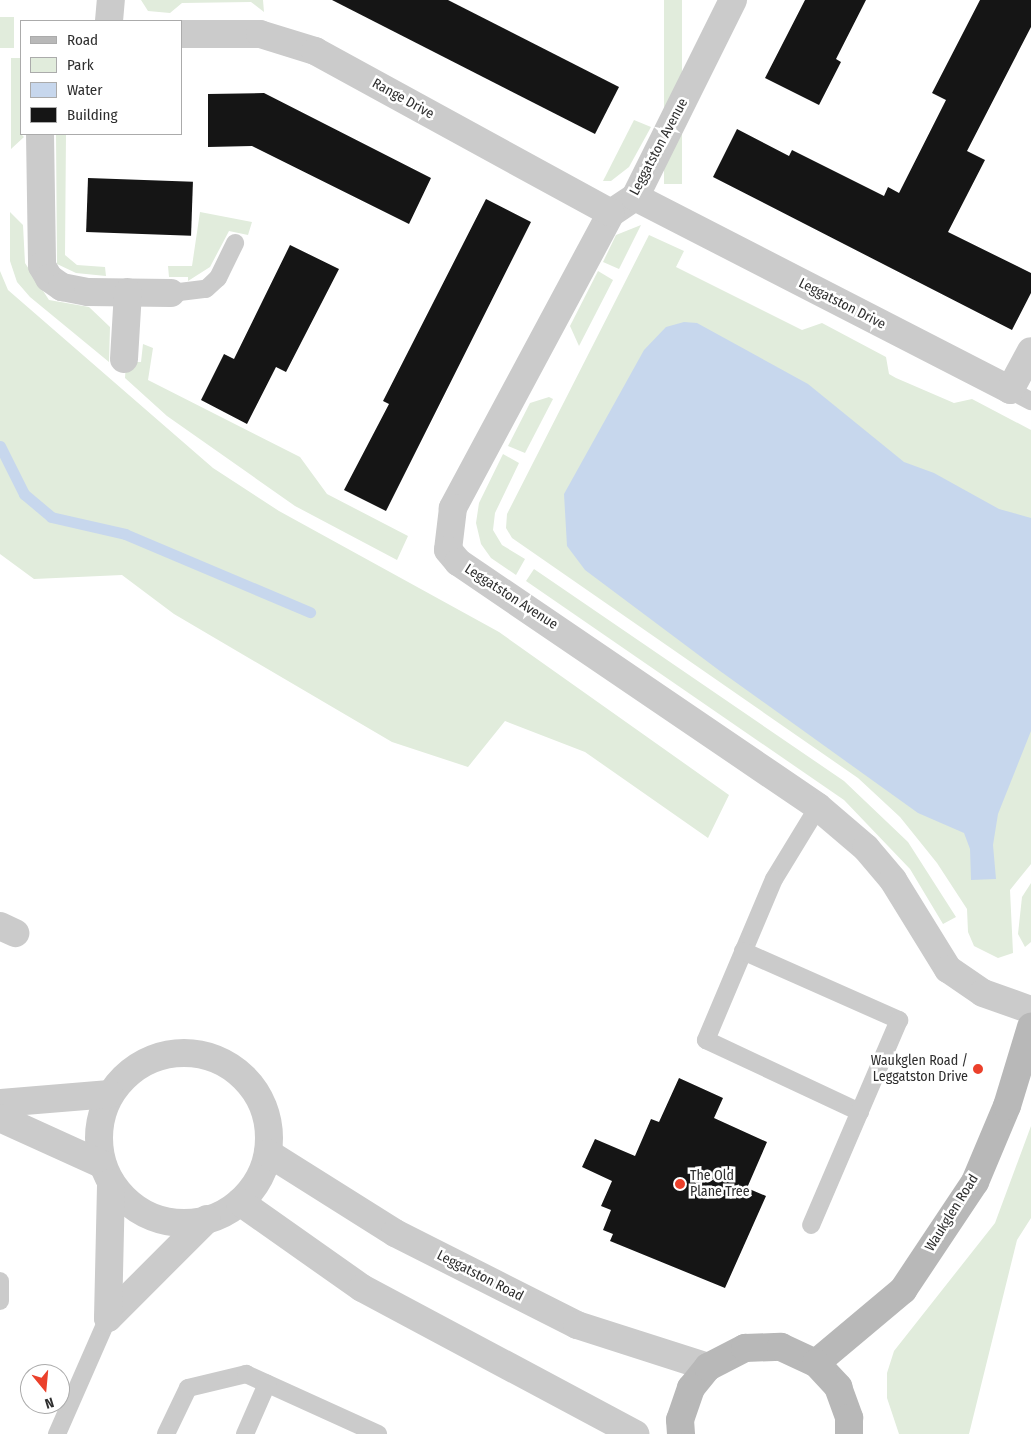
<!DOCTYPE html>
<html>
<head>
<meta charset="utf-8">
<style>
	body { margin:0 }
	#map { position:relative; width:1031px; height:1434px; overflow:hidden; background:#fff; font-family:"Fira Sans Condensed",sans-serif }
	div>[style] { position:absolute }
	.green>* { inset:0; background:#e1ecdc; transform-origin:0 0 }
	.water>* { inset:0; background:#c7d7ed }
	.stream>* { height:11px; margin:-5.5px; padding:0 5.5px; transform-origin:5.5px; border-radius:5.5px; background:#c7d7ed }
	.building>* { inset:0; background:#151515; transform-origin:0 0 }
	.lane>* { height:18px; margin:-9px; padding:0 9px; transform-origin:9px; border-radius:9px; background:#cbcbcb }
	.street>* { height:28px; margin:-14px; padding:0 14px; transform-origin:14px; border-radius:14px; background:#cbcbcb }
	.street>.ring { margin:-14px; padding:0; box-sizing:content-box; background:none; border:28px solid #cbcbcb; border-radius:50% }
	.secondary>* { height:28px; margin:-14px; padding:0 14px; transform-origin:14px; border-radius:14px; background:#b8b8b8 }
	.dots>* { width:14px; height:14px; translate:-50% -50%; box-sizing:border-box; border:2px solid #fff; border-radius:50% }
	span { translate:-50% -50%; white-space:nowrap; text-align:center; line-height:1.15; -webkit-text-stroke:5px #fff; paint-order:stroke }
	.street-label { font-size:14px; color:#2e2e2e }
	.poi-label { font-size:14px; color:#2e2e2e }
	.right { translate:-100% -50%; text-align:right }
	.left { translate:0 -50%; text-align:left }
	.legend { position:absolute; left:20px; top:20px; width:162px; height:115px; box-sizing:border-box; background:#fff; border:1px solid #ababab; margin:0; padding:6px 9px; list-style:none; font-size:15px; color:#2e2e2e }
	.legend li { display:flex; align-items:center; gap:10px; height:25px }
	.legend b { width:25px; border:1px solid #ababab }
	.north { position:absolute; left:20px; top:1364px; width:50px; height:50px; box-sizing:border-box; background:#fff; border:1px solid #ababab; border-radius:50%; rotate:163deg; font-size:14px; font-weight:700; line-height:20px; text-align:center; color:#2e2e2e }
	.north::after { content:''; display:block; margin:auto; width:18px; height:22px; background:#eb402b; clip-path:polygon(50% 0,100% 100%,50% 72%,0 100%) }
</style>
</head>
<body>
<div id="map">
	<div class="green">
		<div style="clip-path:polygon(141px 0,263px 0,264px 12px,251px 2px,182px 3px,170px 13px,148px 11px)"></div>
		<div style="left:664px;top:0;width:18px;height:184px"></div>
		<div style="left:0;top:17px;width:14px;height:31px"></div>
		<div style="clip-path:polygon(11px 58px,21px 58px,21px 134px,24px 137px,11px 149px)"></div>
		<div style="clip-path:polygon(634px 120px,651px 127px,629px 167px,611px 181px,603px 181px)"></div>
		<div style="clip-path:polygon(56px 134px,66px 134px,65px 255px,77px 265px,105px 267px,106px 276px,76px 273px,57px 264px)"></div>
		<div style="clip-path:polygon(10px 212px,23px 225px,25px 263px,49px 300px,89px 307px,110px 327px,109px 362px,30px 297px,17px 282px,10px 261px)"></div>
		<div style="clip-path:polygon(200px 212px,252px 222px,248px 235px,229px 231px,210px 267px,188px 281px,188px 277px,169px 277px,168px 266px,192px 266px)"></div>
		<div style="clip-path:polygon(641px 225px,619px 269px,603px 262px,616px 235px)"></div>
		<div style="clip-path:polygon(649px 235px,684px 251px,676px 267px,802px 330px,822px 323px,886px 357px,889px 374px,896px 378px,954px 403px,972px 399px,1031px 430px,1031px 864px,1010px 890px,1013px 953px,998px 958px,974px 946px,968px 932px,967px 909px,937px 863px,900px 817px,858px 778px,512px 538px,506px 528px,507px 514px)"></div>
		<div style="clip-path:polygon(0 271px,8px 290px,213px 468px,279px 511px,499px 632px,729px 795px,708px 838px,585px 752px,505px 721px,468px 767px,392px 742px,174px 614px,122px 575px,34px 579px,0 554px)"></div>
		<div style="clip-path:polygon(598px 271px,613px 280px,579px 346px,570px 326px)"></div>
		<div style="clip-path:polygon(143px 344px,153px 348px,148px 380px,300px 457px,327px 494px,408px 536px,397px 560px,295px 506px,167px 416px,125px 378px,126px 362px,141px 362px)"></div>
		<div style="clip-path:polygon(549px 397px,553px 399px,525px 453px,508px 446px,530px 403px)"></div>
		<div style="clip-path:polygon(503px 454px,519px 463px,495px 513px,493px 530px,502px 545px,525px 559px,516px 575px,491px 558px,481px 544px,476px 523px,479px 503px)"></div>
		<div style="clip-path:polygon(534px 569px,844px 781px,908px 842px,956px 917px,943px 924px,910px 869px,844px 800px,526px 581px)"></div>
		<div style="clip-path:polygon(1031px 883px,1031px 942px,1025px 947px,1018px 934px,1022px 897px)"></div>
		<div style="clip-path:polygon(1031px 1126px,1031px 1218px,1017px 1240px,969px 1434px,899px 1434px,887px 1398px,887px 1373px,894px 1351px,995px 1223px)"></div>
	</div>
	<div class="water">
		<div style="clip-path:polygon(684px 322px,697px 323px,808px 384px,904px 462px,934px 473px,999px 509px,1031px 518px,1031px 731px,998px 814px,993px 845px,996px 879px,971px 880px,970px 849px,964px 833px,918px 813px,720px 671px,585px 570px,567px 546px,564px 494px,644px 350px,666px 327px)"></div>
	</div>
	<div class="stream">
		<div style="left:0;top:446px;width:54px;rotate:63.4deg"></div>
		<div style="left:24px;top:494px;width:35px;rotate:40deg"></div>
		<div style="left:51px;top:517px;width:76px;rotate:12.9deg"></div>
		<div style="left:125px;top:534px;width:201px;rotate:22.9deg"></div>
	</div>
	<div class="building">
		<div style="clip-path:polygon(332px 0,448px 0,619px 87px,595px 134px)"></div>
		<div style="clip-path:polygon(805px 0,866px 0,836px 59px,841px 62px,819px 105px,765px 78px)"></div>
		<div style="clip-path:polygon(980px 0,1031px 0,1031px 27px,967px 151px,985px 160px,948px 232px,1031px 273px,1031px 293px,1012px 330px,713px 177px,737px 129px,789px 156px,792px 150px,884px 196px,888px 187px,899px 193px,946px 100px,932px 93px)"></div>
		<div style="clip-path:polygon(264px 93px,431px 178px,409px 224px,252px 146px,208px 147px,208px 94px)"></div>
		<div style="left:88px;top:178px;width:105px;height:54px;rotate:2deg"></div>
		<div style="clip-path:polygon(486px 199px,531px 222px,386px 511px,344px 490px,389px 404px,383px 401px)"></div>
		<div style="clip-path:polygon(290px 245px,339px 269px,286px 372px,276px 367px,247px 424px,201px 400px,224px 354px,234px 359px)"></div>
		<div style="clip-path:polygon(679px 1078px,723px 1098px,714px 1118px,767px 1142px,747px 1188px,766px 1196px,725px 1288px,610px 1241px,613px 1234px,603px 1230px,611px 1210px,601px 1206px,612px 1181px,582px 1167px,595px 1139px,635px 1156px,651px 1119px,659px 1122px)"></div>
	</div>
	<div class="lane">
		<div style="left:171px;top:293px;width:35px;rotate:-7deg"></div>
		<div style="left:206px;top:289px;width:16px;rotate:-43deg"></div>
		<div style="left:218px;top:278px;width:39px;rotate:-64deg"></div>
		<div style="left:1010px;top:390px;width:24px;rotate:28deg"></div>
		<div style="left:818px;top:807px;width:84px;rotate:121.4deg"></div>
		<div style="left:774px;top:879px;width:175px;rotate:112.9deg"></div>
		<div style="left:706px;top:1040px;width:170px;rotate:25.1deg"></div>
		<div style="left:743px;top:951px;width:171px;rotate:23.9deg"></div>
		<div style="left:899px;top:1020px;width:223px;rotate:113.2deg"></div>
		<div style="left:0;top:1281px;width:20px;rotate:90deg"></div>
		<div style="left:57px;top:1434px;width:127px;rotate:-66.3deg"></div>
		<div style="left:166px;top:1434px;width:51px;rotate:-64.4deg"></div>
		<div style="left:188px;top:1388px;width:60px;rotate:-13.6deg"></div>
		<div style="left:246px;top:1374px;width:145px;rotate:24.4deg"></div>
		<div style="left:245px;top:1434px;width:55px;rotate:-66.3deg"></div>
	</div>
	<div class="street">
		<div style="left:733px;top:0;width:220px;rotate:116.4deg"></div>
		<div style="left:635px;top:197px;width:29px;rotate:146deg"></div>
		<div style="left:611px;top:213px;width:335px;rotate:118.2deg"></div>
		<div style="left:453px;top:508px;width:42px;rotate:96.8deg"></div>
		<div style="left:448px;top:550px;width:16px;rotate:50deg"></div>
		<div style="left:458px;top:562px;width:435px;rotate:34.2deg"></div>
		<div style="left:818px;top:807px;width:63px;rotate:40.5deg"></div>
		<div style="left:866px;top:848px;width:42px;rotate:49.8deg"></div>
		<div style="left:893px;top:880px;width:105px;rotate:58.3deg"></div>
		<div style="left:948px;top:969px;width:42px;rotate:34.4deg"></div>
		<div style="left:983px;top:993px;width:51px;rotate:19.5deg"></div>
		<div style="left:109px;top:21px;width:21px;rotate:-85deg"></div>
		<div style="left:181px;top:34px;width:79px"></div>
		<div style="left:260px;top:34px;width:58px;rotate:17.2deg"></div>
		<div style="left:315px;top:51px;width:337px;rotate:28.7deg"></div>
		<div style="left:40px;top:134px;width:132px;rotate:89.1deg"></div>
		<div style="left:42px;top:266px;width:14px;rotate:60deg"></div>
		<div style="left:49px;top:278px;width:16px;rotate:35deg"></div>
		<div style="left:62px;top:287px;width:26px;rotate:11deg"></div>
		<div style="left:88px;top:292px;width:83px;rotate:0.7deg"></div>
		<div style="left:635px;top:197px;width:422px;rotate:27.2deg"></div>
		<div style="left:1010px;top:390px;width:44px;rotate:-61.7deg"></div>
		<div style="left:124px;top:359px;width:67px;rotate:-86.6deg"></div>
		<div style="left:0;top:926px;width:17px;rotate:25deg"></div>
		<div class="ring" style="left:99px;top:1053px;width:142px;height:142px"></div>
		<div style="left:0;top:1103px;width:110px;rotate:-4.7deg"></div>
		<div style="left:0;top:1118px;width:113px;rotate:24.5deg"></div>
		<div style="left:268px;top:1153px;width:150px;rotate:32.2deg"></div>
		<div style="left:395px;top:1233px;width:204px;rotate:26.8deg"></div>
		<div style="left:577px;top:1325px;width:138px;rotate:17.8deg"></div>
		<div style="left:240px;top:1202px;width:149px;rotate:35.2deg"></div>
		<div style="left:362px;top:1288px;width:310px;rotate:28.1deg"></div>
		<div style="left:108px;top:1318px;width:140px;rotate:-45deg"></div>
		<div style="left:108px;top:1318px;width:135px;rotate:-88.7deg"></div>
	</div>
	<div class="secondary">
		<div style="left:816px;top:1363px;width:114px;rotate:-40deg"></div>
		<div style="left:903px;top:1290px;width:130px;rotate:-56.3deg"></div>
		<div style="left:975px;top:1182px;width:82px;rotate:-67.2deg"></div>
		<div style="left:1007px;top:1106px;width:83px;rotate:-73.1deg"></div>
		<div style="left:681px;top:1434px;width:14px;rotate:-94deg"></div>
		<div style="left:680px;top:1420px;width:34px;rotate:-71deg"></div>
		<div style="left:691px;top:1388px;width:27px;rotate:-51deg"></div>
		<div style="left:708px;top:1367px;width:42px;rotate:-27.2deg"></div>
		<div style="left:745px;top:1348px;width:36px;rotate:-2deg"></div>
		<div style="left:781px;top:1347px;width:38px;rotate:25deg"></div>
		<div style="left:816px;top:1363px;width:33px;rotate:47deg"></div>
		<div style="left:838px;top:1387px;width:33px;rotate:70deg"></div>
		<div style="left:849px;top:1418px;width:16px;rotate:90deg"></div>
	</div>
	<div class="dots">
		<div style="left:978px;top:1069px;background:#eb402b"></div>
		<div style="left:680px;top:1184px;background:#eb402b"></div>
	</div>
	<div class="street-label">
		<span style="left:403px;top:99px;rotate:29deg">Range Drive</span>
		<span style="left:659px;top:147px;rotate:-62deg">Leggatston Avenue</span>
		<span style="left:842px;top:304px;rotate:27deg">Leggatston Drive</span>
		<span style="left:511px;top:597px;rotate:33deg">Leggatston Avenue</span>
		<span style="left:952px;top:1213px;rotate:-58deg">Waukglen Road</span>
		<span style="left:480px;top:1276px;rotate:27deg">Leggatston Road</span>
	</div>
	<div class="poi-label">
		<span class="right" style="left:968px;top:1069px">Waukglen Road /<br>Leggatston Drive</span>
		<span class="left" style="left:690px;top:1184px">The Old<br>Plane Tree</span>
	</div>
	<ul class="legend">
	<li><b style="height:6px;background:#b8b8b8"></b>Road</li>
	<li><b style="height:14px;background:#e1ecdc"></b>Park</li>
	<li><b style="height:14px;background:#c7d7ed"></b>Water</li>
	<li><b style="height:14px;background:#151515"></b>Building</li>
	</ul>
	<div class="north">N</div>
</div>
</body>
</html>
